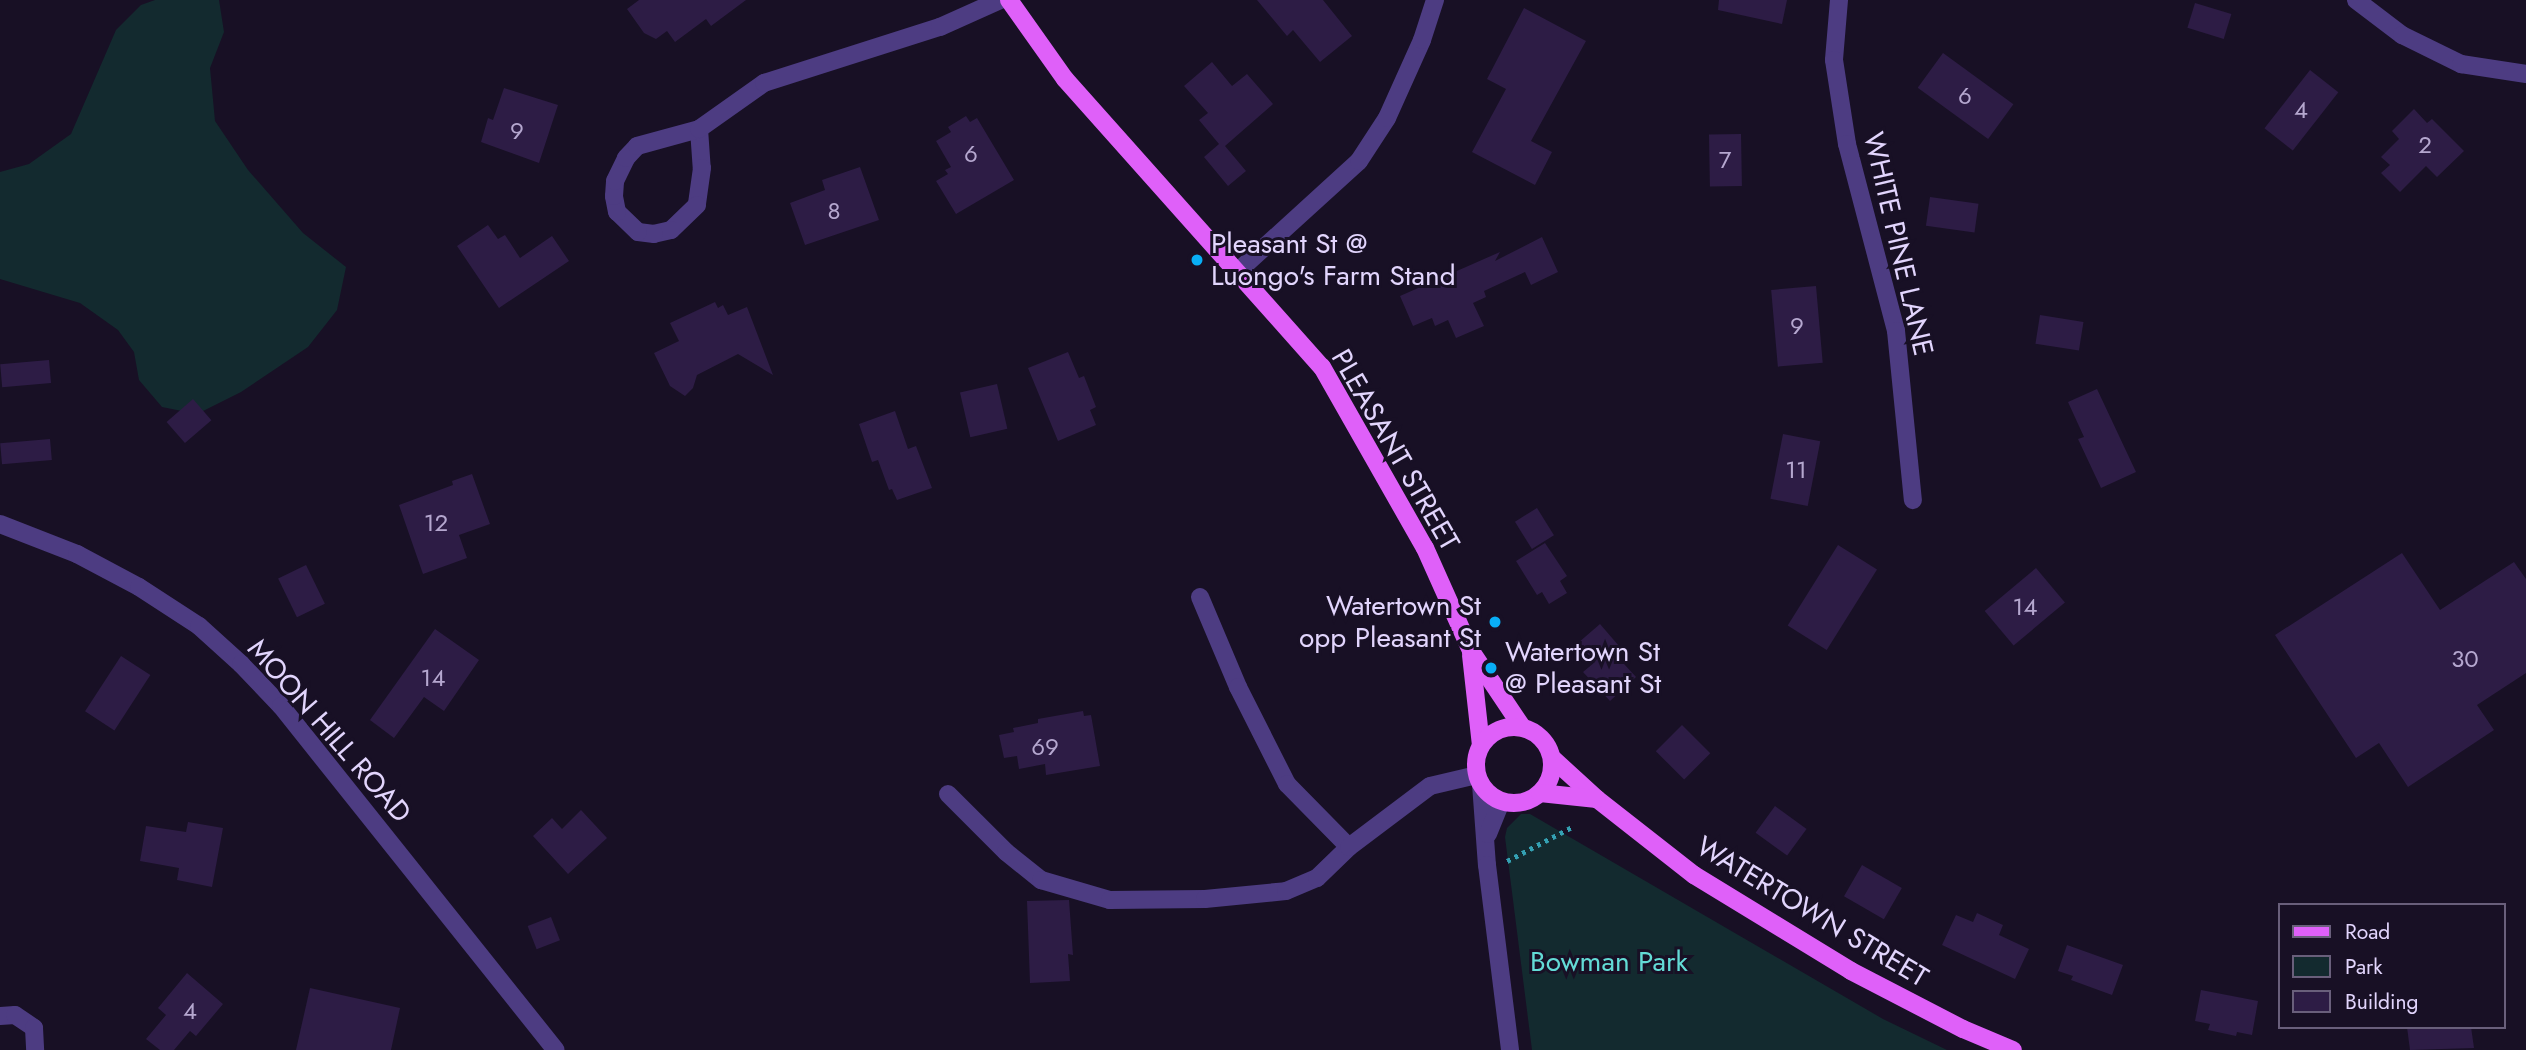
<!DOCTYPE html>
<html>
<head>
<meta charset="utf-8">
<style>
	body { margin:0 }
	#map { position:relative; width:2526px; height:1050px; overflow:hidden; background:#181025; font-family:Jost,sans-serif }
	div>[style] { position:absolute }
	.green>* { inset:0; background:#132a2f }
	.building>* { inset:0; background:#2d1c45; transform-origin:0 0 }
	.path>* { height:4.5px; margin-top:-2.25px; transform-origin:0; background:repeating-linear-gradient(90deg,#34a1b3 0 3.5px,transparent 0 8.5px) }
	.minor>* { height:18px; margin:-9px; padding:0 9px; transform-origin:9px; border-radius:9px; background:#4d3c82 }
	.tertiary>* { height:18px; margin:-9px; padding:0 9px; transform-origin:9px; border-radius:9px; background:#4d3c82 }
	.primary>* { height:18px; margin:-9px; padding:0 9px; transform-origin:9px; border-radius:9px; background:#df60f9 }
	.primary>.ring { margin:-9px; padding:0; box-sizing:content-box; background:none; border:18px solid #df60f9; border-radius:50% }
	.dots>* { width:19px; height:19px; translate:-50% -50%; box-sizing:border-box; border:4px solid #181025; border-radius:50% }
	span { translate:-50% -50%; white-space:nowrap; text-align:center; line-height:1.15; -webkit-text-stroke:6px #181025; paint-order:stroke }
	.number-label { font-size:24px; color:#b5a7cf }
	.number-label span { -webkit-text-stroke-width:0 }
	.poi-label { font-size:28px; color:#e2d5fd }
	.left { translate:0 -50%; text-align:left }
	.right { translate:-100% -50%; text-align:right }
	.street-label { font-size:28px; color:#e2d5fd }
	.park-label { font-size:28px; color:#63dbd6 }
	.legend { position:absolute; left:2278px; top:903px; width:228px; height:126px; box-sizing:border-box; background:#181025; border:2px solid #695f7b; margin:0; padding:9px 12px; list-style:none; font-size:21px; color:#e2d5fd }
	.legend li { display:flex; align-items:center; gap:14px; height:35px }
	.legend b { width:35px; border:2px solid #695f7b }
</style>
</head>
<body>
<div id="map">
	<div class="green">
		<div style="clip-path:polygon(155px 0,219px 0,224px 32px,210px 68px,215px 121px,248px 170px,303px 233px,346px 267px,337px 310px,308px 347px,241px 392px,197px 414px,162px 407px,139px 380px,134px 352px,118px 330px,80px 303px,0 279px,0 172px,29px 164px,71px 134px,116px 30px,141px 5px)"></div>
		<div style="clip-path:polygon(1521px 814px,1530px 814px,1883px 1019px,1947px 1050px,1532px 1050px,1505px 837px,1507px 828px)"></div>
	</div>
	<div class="building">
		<div style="clip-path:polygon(639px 0,746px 0,711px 26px,706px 19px,675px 42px,667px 31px,656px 39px,644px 33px,627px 9px)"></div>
		<div style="clip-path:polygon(1257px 0,1323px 0,1352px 36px,1320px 62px,1293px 30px,1287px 36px)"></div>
		<div style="clip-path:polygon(1719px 0,1787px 0,1782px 24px,1718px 10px)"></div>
		<div style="left:2195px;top:3px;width:38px;height:26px;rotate:17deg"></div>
		<div style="clip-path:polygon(1524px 8px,1586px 41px,1531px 141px,1552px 152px,1535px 185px,1472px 152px,1506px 89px,1487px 79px)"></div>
		<div style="left:1943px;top:53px;width:87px;height:43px;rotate:36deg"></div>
		<div style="clip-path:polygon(1212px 62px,1232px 86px,1247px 74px,1273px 104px,1225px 146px,1246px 171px,1228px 186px,1204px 157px,1219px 144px,1199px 120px,1208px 113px,1184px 86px)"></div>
		<div style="left:2310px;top:70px;width:36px;height:74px;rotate:38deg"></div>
		<div style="clip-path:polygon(504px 88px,558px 105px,539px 163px,481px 142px,488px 118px,493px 120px)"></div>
		<div style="clip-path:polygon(2414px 109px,2427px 123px,2432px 119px,2464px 151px,2437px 177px,2426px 166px,2400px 192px,2381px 173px,2390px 165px,2381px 157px,2399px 139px,2392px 131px)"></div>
		<div style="clip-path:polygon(966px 116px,970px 122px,977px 118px,1014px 180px,956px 214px,936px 181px,948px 174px,945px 170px,951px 167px,936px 141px,951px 132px,948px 127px)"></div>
		<div style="left:1741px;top:134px;width:52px;height:32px;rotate:89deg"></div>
		<div style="clip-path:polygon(860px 167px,879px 220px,805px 245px,790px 203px,825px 190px,822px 180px)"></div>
		<div style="left:1930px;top:197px;width:49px;height:29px;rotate:8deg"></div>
		<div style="clip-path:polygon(488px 225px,498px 239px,505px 235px,520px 258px,552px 236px,569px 261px,499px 308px,457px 246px)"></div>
		<div style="clip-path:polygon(1542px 237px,1558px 272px,1531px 285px,1525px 272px,1484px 291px,1486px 297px,1473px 303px,1484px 326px,1456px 338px,1448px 320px,1435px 326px,1432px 318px,1413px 326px,1400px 296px,1500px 252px,1495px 261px)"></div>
		<div style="left:1816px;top:286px;width:77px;height:45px;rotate:85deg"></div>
		<div style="clip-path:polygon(715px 302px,718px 308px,723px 305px,728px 315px,747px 307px,773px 375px,738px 354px,697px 375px,693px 388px,685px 396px,670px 386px,654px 353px,679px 341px,670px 323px)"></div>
		<div style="left:2040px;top:315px;width:44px;height:29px;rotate:9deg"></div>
		<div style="clip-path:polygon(1068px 352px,1079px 378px,1084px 376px,1096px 407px,1090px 410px,1096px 425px,1058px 441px,1028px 368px)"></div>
		<div style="left:49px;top:360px;width:23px;height:49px;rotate:85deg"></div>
		<div style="left:997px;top:384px;width:46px;height:38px;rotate:77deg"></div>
		<div style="clip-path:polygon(2097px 389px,2136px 472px,2101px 488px,2078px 439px,2084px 437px,2068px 402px)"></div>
		<div style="left:193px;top:399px;width:28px;height:35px;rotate:49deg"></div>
		<div style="clip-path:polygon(895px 411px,908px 449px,916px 446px,932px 488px,897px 500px,892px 489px,889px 490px,878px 460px,872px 462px,859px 424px)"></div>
		<div style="left:1783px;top:434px;width:38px;height:66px;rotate:11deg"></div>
		<div style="left:50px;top:439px;width:21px;height:50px;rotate:85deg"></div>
		<div style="clip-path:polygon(472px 474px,490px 524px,459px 535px,467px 558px,423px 574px,399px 505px,453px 485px,452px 481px)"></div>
		<div style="left:1537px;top:508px;width:32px;height:26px;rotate:58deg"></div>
		<div style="clip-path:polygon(1545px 543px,1567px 576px,1560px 581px,1567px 593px,1549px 604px,1542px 592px,1537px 595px,1516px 561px)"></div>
		<div style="left:1838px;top:545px;width:46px;height:95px;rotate:32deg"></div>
		<div style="clip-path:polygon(2402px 553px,2440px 610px,2514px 562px,2526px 579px,2526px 673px,2477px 705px,2494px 730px,2408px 787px,2379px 743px,2356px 758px,2275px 635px)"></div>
		<div style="left:306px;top:565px;width:43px;height:31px;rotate:64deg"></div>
		<div style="left:2036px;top:568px;width:45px;height:67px;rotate:50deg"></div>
		<div style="clip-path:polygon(1600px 624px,1619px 646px,1613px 652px,1636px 677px,1610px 701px,1583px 672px,1595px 662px,1578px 643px)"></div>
		<div style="clip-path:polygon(435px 629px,479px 660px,444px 711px,424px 697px,394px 738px,370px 720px)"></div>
		<div style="left:121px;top:656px;width:35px;height:66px;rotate:33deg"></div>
		<div style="clip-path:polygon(1083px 711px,1084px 716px,1091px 715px,1100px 766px,1046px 775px,1045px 764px,1019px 769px,1017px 756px,1004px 758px,999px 735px,1014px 732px,1013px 728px,1038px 723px,1038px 719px)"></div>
		<div style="left:1682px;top:725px;width:40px;height:37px;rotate:45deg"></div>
		<div style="left:1775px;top:806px;width:39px;height:33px;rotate:36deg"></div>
		<div style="clip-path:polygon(581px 810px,607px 838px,568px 874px,533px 836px,552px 818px,562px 829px)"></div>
		<div style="clip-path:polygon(188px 822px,223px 828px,212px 887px,177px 880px,179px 868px,140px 861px,146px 826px,186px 832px)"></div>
		<div style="left:1862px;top:865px;width:46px;height:36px;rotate:30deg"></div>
		<div style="clip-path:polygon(1069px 900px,1073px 955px,1068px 954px,1070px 981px,1030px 983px,1027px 901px)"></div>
		<div style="clip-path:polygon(1977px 913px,2003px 925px,1999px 935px,2029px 949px,2015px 979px,1942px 945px,1956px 915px,1973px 922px)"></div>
		<div style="left:551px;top:917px;width:25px;height:25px;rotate:69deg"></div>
		<div style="clip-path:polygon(2067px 945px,2123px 965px,2112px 995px,2071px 980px,2073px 976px,2058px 971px)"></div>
		<div style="clip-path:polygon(187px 973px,223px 1004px,196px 1036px,190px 1031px,174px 1050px,160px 1050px,146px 1039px,166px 1015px,158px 1008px)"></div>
		<div style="clip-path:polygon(310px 988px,400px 1008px,391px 1050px,296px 1050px)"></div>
		<div style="clip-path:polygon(2201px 990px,2258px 1001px,2252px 1035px,2237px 1032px,2236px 1036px,2208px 1030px,2210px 1024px,2195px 1021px)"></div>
		<div style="clip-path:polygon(2407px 1027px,2471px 1027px,2474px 1048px,2410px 1050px)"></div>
	</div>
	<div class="path">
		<div style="left:1507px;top:861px;width:73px;rotate:-27.6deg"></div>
	</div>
	<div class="minor">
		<div style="left:1839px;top:0;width:60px;rotate:94.8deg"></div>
		<div style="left:1834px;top:60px;width:85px;rotate:81.2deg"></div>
		<div style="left:1847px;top:144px;width:193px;rotate:75.3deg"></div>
		<div style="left:1896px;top:331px;width:170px;rotate:84.3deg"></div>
		<div style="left:2356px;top:0;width:58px;rotate:37.3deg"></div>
		<div style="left:2402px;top:35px;width:66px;rotate:26.2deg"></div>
		<div style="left:2461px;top:64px;width:66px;rotate:8.7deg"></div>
		<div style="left:699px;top:129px;width:39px;rotate:86deg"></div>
		<div style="left:702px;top:168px;width:37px;rotate:98deg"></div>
		<div style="left:697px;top:205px;width:36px;rotate:136deg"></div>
		<div style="left:671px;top:230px;width:17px;rotate:167deg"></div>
		<div style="left:654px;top:234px;width:16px;rotate:-173deg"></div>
		<div style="left:638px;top:232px;width:29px;rotate:-136deg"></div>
		<div style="left:617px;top:212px;width:16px;rotate:-101deg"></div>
		<div style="left:614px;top:196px;width:15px;rotate:-86deg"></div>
		<div style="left:615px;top:181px;width:25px;rotate:-64deg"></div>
		<div style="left:626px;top:158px;width:16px;rotate:-47deg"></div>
		<div style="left:637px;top:146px;width:64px;rotate:-15.3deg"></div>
		<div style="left:699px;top:129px;width:80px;rotate:-35.3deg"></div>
		<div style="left:764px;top:83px;width:185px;rotate:-17.7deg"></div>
		<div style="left:940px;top:27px;width:66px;rotate:-24.2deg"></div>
		<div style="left:1236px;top:273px;width:166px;rotate:-42.3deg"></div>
		<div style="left:1359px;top:161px;width:51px;rotate:-56.9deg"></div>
		<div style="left:1387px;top:118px;width:85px;rotate:-65.8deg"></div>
		<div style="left:1422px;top:40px;width:42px;rotate:-72deg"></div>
		<div style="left:0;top:524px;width:83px;rotate:21.3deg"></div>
		<div style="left:77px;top:554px;width:70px;rotate:28deg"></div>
		<div style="left:139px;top:587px;width:72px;rotate:33deg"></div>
		<div style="left:199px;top:626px;width:57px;rotate:42.1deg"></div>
		<div style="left:241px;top:664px;width:58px;rotate:46.4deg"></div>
		<div style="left:281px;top:706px;width:440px;rotate:51.4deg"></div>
		<div style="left:1200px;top:597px;width:98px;rotate:67.1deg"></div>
		<div style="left:1238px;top:687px;width:109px;rotate:63.2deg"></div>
		<div style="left:1287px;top:784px;width:88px;rotate:45.5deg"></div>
		<div style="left:948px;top:794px;width:82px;rotate:45deg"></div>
		<div style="left:1006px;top:852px;width:45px;rotate:38.7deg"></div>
		<div style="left:1041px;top:880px;width:72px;rotate:16.2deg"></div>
		<div style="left:1110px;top:900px;width:95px;rotate:-0.6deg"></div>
		<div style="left:1205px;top:899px;width:81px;rotate:-5.6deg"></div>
		<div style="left:1286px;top:891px;width:34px;rotate:-23deg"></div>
		<div style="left:1317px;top:878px;width:45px;rotate:-44.1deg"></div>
		<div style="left:1349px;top:847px;width:101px;rotate:-37deg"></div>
		<div style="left:1430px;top:786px;width:48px;rotate:-13.2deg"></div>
		<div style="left:0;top:1016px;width:15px;rotate:-4deg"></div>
		<div style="left:15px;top:1015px;width:23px;rotate:34deg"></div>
		<div style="left:34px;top:1028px;width:22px;rotate:87deg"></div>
	</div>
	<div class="tertiary">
		<div style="left:1481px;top:784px;width:81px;rotate:85.8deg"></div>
		<div style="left:1487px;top:865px;width:186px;rotate:82.9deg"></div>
		<div style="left:1488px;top:834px;width:35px;rotate:-68deg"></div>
	</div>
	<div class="primary">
		<div style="left:1009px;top:0;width:97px;rotate:54.7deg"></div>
		<div style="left:1065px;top:79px;width:386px;rotate:48.3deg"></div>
		<div style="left:1322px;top:367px;width:208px;rotate:60.4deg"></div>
		<div style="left:1425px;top:548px;width:113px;rotate:65.9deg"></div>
		<div style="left:1471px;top:651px;width:92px;rotate:56.1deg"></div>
		<div style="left:1471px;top:655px;width:91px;rotate:83.7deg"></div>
		<div class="ring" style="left:1476px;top:727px;width:58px;height:58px"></div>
		<div style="left:1552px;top:758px;width:61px;rotate:42.3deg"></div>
		<div style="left:1597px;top:799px;width:123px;rotate:38.1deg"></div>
		<div style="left:1694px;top:875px;width:184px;rotate:31.4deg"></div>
		<div style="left:1851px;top:971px;width:126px;rotate:27.4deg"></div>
		<div style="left:1963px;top:1029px;width:54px;rotate:22.8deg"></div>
		<div style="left:1540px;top:793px;width:57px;rotate:6deg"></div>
	</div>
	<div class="dots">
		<div style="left:1197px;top:260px;background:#09aef6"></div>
		<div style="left:1495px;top:622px;background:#09aef6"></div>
		<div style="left:1491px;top:668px;background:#09aef6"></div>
	</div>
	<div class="number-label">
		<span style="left:1965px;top:96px">6</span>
		<span style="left:2301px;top:110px">4</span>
		<span style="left:517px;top:131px">9</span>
		<span style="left:2425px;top:145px">2</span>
		<span style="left:971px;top:154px">6</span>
		<span style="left:1725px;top:160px">7</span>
		<span style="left:834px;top:211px">8</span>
		<span style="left:1797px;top:326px">9</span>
		<span style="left:1796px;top:470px">11</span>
		<span style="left:436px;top:523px">12</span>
		<span style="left:2025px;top:607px">14</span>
		<span style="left:2465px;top:659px">30</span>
		<span style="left:433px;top:678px">14</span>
		<span style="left:1045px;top:747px">69</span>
		<span style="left:190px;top:1011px">4</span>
	</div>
	<div class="poi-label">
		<span class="left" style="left:1211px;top:260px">Pleasant St @<br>Luongo's Farm Stand</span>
		<span class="right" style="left:1481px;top:622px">Watertown St<br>opp Pleasant St</span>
		<span class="left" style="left:1505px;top:668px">Watertown St<br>@ Pleasant St</span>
	</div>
	<div class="street-label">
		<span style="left:1898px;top:244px;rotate:77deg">WHITE PINE LANE</span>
		<span style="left:1395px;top:450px;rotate:60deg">PLEASANT STREET</span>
		<span style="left:329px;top:731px;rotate:49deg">MOON HILL ROAD</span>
		<span style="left:1812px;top:912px;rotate:31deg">WATERTOWN STREET</span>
	</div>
	<div class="park-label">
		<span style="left:1609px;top:962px">Bowman Park</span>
	</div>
	<ul class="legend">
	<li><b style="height:9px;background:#df60f9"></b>Road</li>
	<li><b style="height:19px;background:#132a2f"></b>Park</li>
	<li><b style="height:19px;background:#2d1c45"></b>Building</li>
	</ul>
</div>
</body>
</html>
